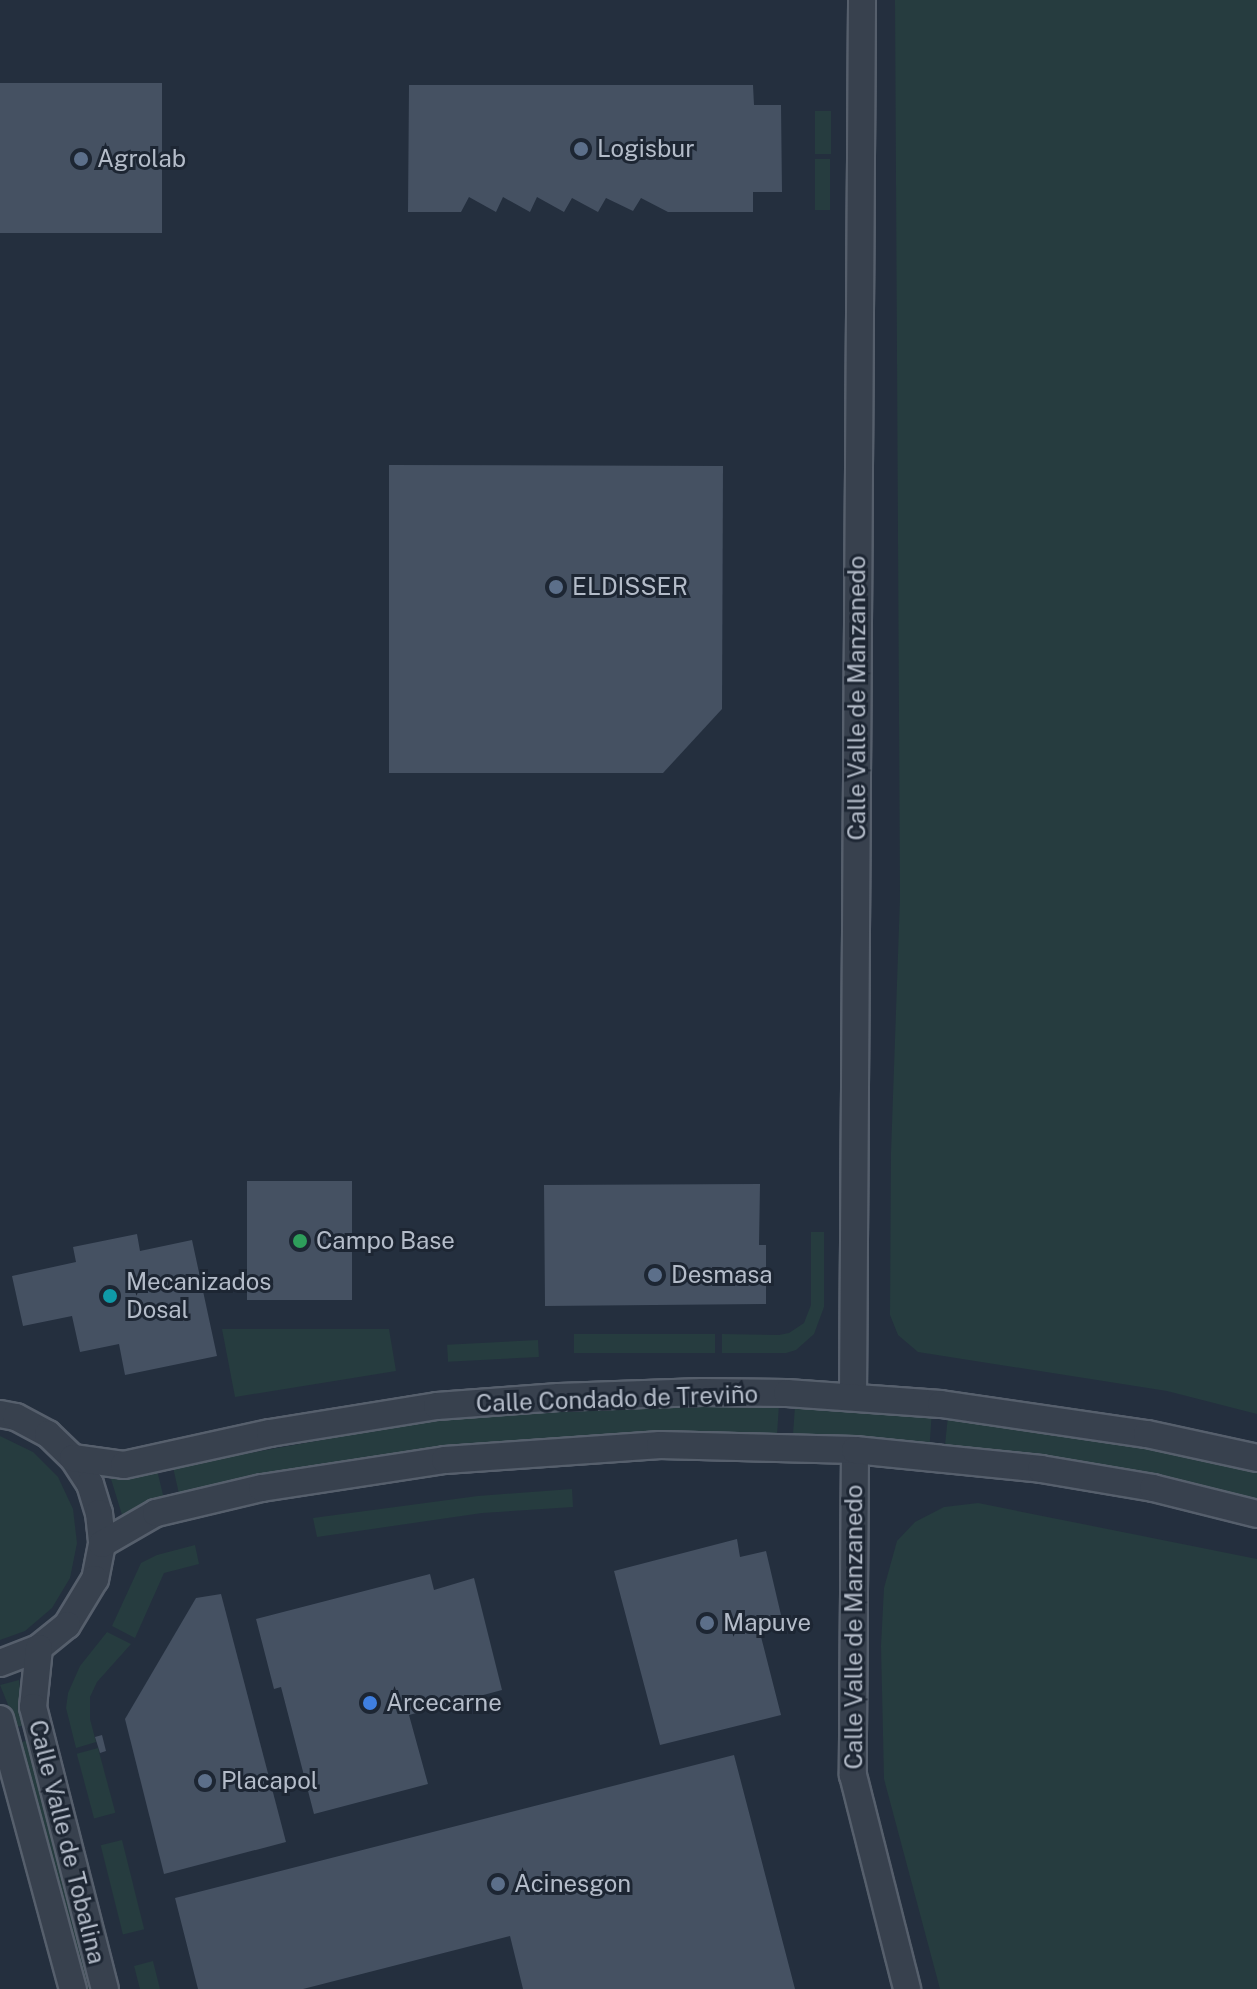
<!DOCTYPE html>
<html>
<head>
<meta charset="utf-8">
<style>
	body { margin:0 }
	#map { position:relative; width:1257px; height:1989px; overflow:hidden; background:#242f3e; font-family:"Public Sans",sans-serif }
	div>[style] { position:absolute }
	.green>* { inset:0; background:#263c3f; transform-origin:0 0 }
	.building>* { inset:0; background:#455162; transform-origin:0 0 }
	.roads { filter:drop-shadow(2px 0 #565f6c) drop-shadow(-2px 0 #565f6c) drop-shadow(0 2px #565f6c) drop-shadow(0 -2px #565f6c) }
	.minor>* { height:26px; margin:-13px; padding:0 13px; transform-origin:13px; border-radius:13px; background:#38414e }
	.dots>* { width:22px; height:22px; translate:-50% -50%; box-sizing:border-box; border:4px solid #1d2633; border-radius:50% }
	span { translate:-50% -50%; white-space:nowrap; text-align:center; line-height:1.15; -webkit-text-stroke:6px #1d2633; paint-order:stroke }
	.poi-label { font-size:24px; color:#b4bcc9 }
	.left { translate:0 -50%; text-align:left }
	.street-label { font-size:24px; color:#b4bcc9 }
</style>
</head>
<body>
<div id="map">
	<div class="green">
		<div style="clip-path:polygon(895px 0,1257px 0,1257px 1414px,1167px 1391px,918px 1352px,898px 1335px,890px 1315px,891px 1153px,900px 898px)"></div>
		<div style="left:815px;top:111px;width:16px;height:43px"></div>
		<div style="left:830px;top:159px;width:51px;height:15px;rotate:90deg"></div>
		<div style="clip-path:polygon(811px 1232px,824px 1232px,824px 1307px,814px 1334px,796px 1350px,786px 1353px,722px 1353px,722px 1334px,779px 1335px,789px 1333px,804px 1323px,811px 1305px)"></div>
		<div style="clip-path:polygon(222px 1329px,389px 1329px,396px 1371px,235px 1397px)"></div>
		<div style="left:715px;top:1334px;width:19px;height:141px;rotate:90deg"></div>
		<div style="left:538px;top:1340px;width:17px;height:91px;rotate:87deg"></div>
		<div style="clip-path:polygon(654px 1403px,779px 1405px,777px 1435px,645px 1432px,438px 1448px,271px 1474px,179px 1494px,173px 1467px,432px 1420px)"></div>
		<div style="left:795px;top:1406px;width:137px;height:29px;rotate:4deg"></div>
		<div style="clip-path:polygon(948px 1416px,1138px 1444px,1257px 1470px,1257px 1501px,1096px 1466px,945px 1445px)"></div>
		<div style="clip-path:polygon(0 1436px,33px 1452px,58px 1477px,73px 1509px,77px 1543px,70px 1578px,52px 1608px,25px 1631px,0 1640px)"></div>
		<div style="clip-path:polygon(157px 1470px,164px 1499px,142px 1506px,123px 1518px,111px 1479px)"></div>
		<div style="clip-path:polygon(572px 1489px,573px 1507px,482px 1513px,317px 1537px,313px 1518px,478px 1496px)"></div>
		<div style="clip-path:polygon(978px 1503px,1257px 1559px,1257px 1989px,940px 1989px,884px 1779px,881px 1646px,884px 1588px,897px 1541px,915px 1522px,944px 1507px)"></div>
		<div style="clip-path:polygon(195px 1545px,199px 1564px,164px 1573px,135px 1638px,112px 1626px,141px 1563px,157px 1555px)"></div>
		<div style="clip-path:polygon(107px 1632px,131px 1644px,97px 1682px,90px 1697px,90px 1719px,96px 1742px,76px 1748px,66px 1708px,68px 1693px,80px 1666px)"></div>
		<div style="clip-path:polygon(19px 1680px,25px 1725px,17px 1727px,0 1685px)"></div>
		<div style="left:29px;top:1740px;width:257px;height:8px;rotate:76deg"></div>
		<div style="left:98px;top:1748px;width:67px;height:22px;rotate:75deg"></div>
		<div style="left:122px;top:1840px;width:92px;height:22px;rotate:76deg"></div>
		<div style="clip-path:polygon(153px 1961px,160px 1989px,140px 1989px,134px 1966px)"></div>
	</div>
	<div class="building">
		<div style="left:162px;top:83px;width:150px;height:162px;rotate:90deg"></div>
		<div style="clip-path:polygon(409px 85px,753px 85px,754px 105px,781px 105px,782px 192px,753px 192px,753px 212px,668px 212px,641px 198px,633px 211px,606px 198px,598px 212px,572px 198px,564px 212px,537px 197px,530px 212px,503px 197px,496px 212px,469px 197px,461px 212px,408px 212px)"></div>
		<div style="clip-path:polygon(389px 465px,723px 466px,722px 709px,663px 773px,389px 773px)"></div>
		<div style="left:247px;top:1181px;width:105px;height:119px"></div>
		<div style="clip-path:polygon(760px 1184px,759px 1245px,766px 1245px,766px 1304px,545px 1306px,544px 1185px)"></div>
		<div style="clip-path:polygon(137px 1234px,140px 1251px,192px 1240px,217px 1356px,125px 1375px,119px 1344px,80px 1352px,72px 1316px,23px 1326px,12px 1276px,76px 1262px,73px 1247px)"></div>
		<div style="clip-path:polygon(737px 1539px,740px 1557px,766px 1551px,781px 1615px,757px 1621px,781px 1715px,660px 1745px,614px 1571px)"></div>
		<div style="clip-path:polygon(430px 1574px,434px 1590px,474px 1578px,502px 1690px,409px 1715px,428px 1784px,314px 1814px,281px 1687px,274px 1689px,256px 1619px)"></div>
		<div style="clip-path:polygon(221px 1594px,286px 1842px,164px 1874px,125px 1719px,196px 1598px)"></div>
		<div style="clip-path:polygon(102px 1735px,106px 1751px,100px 1753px,95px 1737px)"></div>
		<div style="clip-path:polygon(734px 1755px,795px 1989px,523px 1989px,510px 1936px,303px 1989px,198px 1989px,175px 1898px)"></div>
	</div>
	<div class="roads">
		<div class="minor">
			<div style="left:853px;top:1397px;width:1397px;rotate:-89.63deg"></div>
			<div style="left:0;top:1414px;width:16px;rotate:11deg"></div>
			<div style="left:16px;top:1417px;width:36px;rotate:28deg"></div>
			<div style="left:48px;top:1434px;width:35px;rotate:44deg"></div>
			<div style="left:73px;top:1458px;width:31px;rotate:57deg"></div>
			<div style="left:90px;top:1484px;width:30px;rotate:73deg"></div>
			<div style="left:99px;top:1513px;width:31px;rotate:84deg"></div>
			<div style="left:102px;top:1544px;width:36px;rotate:101deg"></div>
			<div style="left:95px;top:1579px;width:54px;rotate:121.3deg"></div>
			<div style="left:67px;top:1625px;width:36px;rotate:141deg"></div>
			<div style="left:39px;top:1648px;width:42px;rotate:159deg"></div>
			<div style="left:855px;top:1450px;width:325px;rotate:90.4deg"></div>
			<div style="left:853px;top:1775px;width:221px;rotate:75.8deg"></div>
			<div style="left:73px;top:1458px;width:51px;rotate:7.8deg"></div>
			<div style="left:124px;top:1465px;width:149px;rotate:-12.4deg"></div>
			<div style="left:270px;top:1433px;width:169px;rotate:-9.2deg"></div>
			<div style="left:437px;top:1406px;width:122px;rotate:-4.2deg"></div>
			<div style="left:559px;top:1397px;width:143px;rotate:-2deg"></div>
			<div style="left:702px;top:1392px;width:85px;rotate:0.7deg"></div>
			<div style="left:787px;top:1393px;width:154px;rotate:4.1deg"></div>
			<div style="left:941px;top:1404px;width:208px;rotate:8.3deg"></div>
			<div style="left:1147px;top:1434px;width:113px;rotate:12.3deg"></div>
			<div style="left:102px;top:1544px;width:62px;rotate:-29.9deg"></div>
			<div style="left:156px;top:1513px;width:109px;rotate:-13.3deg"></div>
			<div style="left:262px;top:1488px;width:185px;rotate:-8.7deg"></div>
			<div style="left:445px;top:1460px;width:216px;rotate:-4deg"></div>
			<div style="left:660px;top:1445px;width:195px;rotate:1.5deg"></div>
			<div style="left:855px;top:1450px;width:187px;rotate:5.8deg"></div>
			<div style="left:1041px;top:1469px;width:114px;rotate:9.6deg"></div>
			<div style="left:1153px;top:1488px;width:107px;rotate:14deg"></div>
			<div style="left:39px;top:1648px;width:59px;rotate:95.8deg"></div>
			<div style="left:33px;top:1707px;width:291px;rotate:75.7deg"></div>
			<div style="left:0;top:1719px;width:280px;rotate:74.9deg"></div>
		</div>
	</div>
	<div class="dots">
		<div style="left:581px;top:149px;background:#5c6f8a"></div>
		<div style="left:81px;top:159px;background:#5c6f8a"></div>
		<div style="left:556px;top:587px;background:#5c6f8a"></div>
		<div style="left:300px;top:1241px;background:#2e9e5b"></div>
		<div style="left:655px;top:1275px;background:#5c6f8a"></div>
		<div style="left:110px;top:1296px;background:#0f9aa8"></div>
		<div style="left:707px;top:1623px;background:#5c6f8a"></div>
		<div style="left:370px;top:1703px;background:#3f7fe0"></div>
		<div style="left:205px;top:1781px;background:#5c6f8a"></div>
		<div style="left:498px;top:1884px;background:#5c6f8a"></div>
	</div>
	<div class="poi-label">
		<span class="left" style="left:597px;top:149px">Logisbur</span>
		<span class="left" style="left:97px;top:159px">Agrolab</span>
		<span class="left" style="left:572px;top:587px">ELDISSER</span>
		<span class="left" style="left:316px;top:1241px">Campo Base</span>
		<span class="left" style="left:671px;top:1275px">Desmasa</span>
		<span class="left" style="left:126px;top:1296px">Mecanizados<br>Dosal</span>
		<span class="left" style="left:723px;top:1623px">Mapuve</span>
		<span class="left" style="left:386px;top:1703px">Arcecarne</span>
		<span class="left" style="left:221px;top:1781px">Placapol</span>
		<span class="left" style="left:514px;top:1884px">Acinesgon</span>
	</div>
	<div class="street-label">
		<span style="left:857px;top:698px;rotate:-90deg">Calle Valle de Manzanedo</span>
		<span style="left:617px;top:1399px;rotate:-2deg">Calle Condado de Treviño</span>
		<span style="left:854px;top:1627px;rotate:-90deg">Calle Valle de Manzanedo</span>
		<span style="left:67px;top:1842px;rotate:76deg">Calle Valle de Tobalina</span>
	</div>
</div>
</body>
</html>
